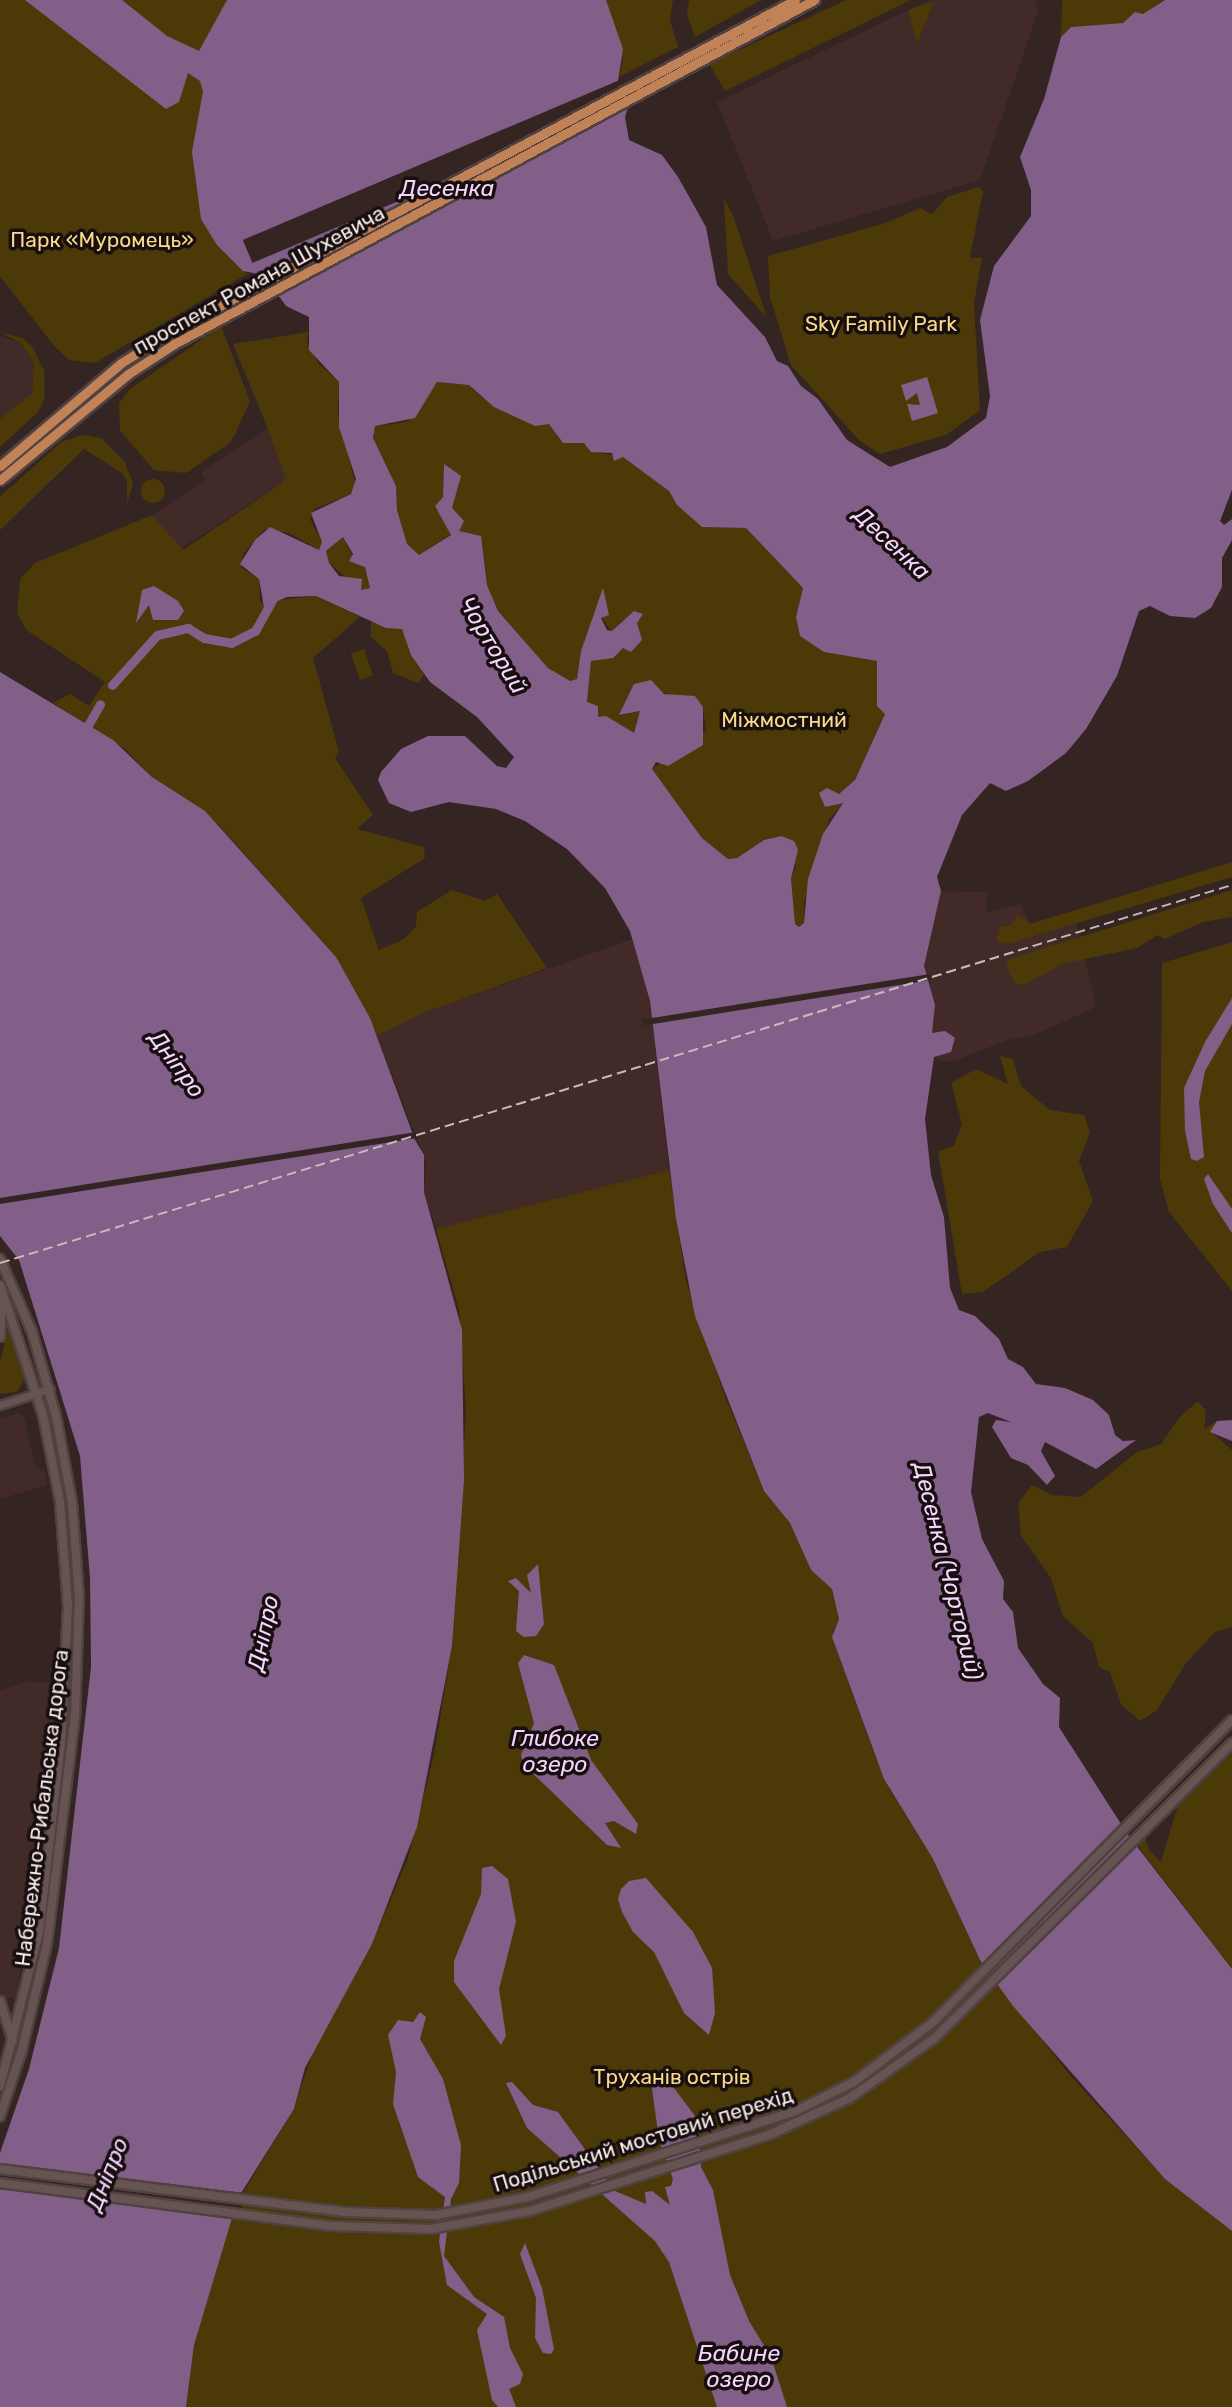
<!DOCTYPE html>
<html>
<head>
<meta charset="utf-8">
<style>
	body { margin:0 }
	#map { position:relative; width:1232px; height:2407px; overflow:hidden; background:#342422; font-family:Rubik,sans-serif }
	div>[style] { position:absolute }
	.built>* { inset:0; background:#412a28 }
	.green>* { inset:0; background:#4b3a08; transform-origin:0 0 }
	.round { border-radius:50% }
	.water>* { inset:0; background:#825f89 }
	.pier>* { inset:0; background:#342422; transform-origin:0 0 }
	.river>* { height:9px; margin:-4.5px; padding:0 4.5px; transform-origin:4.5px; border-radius:4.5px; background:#825f89 }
	.roads { filter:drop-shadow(2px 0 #504241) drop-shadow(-2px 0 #504241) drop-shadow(0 2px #504241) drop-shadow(0 -2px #504241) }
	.tertiary>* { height:7px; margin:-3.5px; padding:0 3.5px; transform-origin:3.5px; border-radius:3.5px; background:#675452 }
	.secondary>* { height:8px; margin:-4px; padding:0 4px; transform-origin:4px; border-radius:4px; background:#675452 }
	.primary>* { height:9px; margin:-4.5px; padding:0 4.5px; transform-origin:4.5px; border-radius:4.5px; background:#c28258 }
	.rail>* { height:2px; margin-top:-1px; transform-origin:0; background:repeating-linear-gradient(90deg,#c7bab8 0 10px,transparent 0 15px) }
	span { translate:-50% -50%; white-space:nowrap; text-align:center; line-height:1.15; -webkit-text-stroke:7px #170f0f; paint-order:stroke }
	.park-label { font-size:21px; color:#fbd988 }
	.street-label { font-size:21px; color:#f6eae9 }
	.water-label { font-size:23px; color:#f6d5fd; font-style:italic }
</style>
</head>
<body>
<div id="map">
	<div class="built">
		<div style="clip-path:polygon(929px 0,1035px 0,1038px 12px,980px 180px,773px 241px,717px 102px)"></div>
		<div style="clip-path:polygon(0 336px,20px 342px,34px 362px,32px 393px,0 419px)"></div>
		<div style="clip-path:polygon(268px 429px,285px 477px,282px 483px,179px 550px,152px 515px,205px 480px,201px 472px)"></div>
		<div style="clip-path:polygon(941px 891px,987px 892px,987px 913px,1021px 904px,1030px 924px,1074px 911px,1096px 1007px,1032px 1036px,1008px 1040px,959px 1059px,945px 1062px,934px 1057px,940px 1053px,939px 1032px,932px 1034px,931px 1028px,935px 1019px,924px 966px)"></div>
		<div style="clip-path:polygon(632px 939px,650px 1001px,669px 1170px,436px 1229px,424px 1191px,426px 1162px,377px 1036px,421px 1014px)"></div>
		<div style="clip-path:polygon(19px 1413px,25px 1419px,35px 1466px,45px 1472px,47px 1485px,0 1499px,0 1419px)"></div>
		<div style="clip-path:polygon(29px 1681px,58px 1684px,42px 1827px,16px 1999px,0 1997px,0 1690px)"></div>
	</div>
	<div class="green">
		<div style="clip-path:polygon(0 0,290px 0,201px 110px,199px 120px,247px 274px,95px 363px,69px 360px,54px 346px,0 276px)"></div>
		<div style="clip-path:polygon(606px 0,673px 0,670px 20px,678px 47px,619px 77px,623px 59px)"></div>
		<div style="clip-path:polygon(689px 0,761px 0,695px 37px,687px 15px)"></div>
		<div style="clip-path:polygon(846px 0,911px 0,725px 91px,709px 64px)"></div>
		<div style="clip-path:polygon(1062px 0,1165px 0,1143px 14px,1135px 13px,1123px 23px,1071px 27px,1061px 37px)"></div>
		<div style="clip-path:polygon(934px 1px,917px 43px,908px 10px)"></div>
		<div style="clip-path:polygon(978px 187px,983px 191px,970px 258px,982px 258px,974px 303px,980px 410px,946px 435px,880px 454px,860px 441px,791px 365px,770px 297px,768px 256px,886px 223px,920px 208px,932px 214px,947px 197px)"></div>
		<div style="clip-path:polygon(724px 199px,733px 215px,767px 318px,728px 274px)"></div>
		<div style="clip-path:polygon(221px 326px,250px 401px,236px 432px,230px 443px,186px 473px,154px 470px,120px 431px,119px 403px,130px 389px)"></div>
		<div style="clip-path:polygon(308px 332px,307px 343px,319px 364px,339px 382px,338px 413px,356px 487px,351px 494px,314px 509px,310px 519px,322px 542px,319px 550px,289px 533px,265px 529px,243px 554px,242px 568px,259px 579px,260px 602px,316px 596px,360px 617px,313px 658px,339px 752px,335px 758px,373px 815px,357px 829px,424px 847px,425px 858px,361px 898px,379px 950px,404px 939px,416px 926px,417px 912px,452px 890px,485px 901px,497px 894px,547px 968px,421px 1014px,377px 1036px,336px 957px,218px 824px,152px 777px,125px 749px,53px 703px,70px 694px,89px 706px,105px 682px,26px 630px,17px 613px,20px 579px,35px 563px,152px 515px,183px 550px,282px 483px,285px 477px,268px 429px,233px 344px)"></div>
		<div style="clip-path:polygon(1px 333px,23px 338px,33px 348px,44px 371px,45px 397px,38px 412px,0 447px,0 419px,32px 393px,34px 362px,20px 342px)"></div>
		<div style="clip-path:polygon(437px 382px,469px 385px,482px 398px,549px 424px,563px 443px,584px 443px,600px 453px,623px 457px,669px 491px,677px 505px,702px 527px,746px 528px,803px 588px,796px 617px,800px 636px,824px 652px,877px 661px,885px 714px,855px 780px,839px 794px,819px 793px,825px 807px,840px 800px,843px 803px,829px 820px,804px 903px,804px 922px,799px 927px,795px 924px,791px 879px,796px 866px,786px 841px,781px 836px,764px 840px,737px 858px,728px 859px,702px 838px,652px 769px,706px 731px,703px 707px,695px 696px,679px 697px,635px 684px,619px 716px,640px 711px,634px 733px,598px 717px,587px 703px,591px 660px,643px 614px,623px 620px,612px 632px,596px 609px,581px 651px,578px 679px,570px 682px,548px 668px,498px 611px,487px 585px,484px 556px,458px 531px,451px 508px,453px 493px,459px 485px,444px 465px,443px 497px,435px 506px,451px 534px,419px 555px,407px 545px,397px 510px,396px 486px,373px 438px,375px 426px,407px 422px)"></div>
		<div style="clip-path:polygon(82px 435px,101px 438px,124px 461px,133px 483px,127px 504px,127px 482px,122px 473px,84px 449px,0 530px,0 497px,61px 442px)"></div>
		<div class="round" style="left:141px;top:479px;width:24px;height:24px"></div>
		<div style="clip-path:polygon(343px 537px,355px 561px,365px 567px,370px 588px,361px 590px,329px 563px,326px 551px)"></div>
		<div style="clip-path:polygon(371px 622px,402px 629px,424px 675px,418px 683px,393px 673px,387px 651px,371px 637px)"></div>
		<div style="left:364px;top:649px;width:28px;height:14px;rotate:71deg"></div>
		<div style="clip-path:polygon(1232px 862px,1232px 877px,1007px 944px,996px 941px,1000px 927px,1011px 925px,1018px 915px,1030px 924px)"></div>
		<div style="clip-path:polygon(1232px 890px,1232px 917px,1203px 922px,1165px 939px,1157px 935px,1137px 948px,1062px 964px,1024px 985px,1016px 984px,1010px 974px,1006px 960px,1012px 958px)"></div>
		<div style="clip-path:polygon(1232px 942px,1232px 1291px,1169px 1212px,1160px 1179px,1162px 963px)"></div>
		<div style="clip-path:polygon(1000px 1056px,1013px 1059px,1021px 1086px,1050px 1110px,1084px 1115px,1090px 1133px,1079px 1161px,1093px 1201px,1067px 1247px,1040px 1252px,983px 1292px,962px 1294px,938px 1151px,954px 1146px,962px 1124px,951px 1083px,976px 1069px,1008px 1084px)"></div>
		<div style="clip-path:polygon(669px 1170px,686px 1281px,724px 1394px,764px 1491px,790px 1523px,811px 1570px,832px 1589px,839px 1619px,833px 1631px,834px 1643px,876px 1759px,890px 1790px,933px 1859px,980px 1960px,1069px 2074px,1165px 2179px,1232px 2231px,1232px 2407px,186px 2407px,194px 2345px,234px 2208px,294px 2109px,312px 2054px,372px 1944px,408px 1858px,434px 1755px,452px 1646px,466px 1410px,459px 1310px,436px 1229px)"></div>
		<div style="clip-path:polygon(9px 1324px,25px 1378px,17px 1392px,0 1394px,0 1362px)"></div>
		<div style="clip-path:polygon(1198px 1401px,1206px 1411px,1204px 1429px,1217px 1421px,1211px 1432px,1232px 1450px,1232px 1627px,1215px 1632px,1186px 1663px,1157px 1710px,1140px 1721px,1121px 1704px,1110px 1672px,1099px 1667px,1093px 1643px,1063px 1616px,1051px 1578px,1021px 1536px,1018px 1503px,1032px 1485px,1052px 1495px,1081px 1497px,1137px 1452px,1161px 1444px,1179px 1418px)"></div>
		<div style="clip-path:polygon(1232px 1753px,1232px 1969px,1138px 1846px,1145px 1837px,1149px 1850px,1161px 1862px,1178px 1805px)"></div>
	</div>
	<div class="water">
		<div style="clip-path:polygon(evenodd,25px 0,122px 0,167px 36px,199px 51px,227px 0,606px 0,623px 49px,618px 81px,629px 104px,625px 117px,629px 140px,662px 155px,678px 177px,706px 227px,717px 285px,765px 337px,777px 361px,788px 366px,801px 386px,818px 399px,847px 440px,890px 467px,947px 447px,986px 418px,990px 396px,980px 320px,994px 266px,1031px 216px,1031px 190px,1020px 157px,1044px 99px,1061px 37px,1071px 27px,1123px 23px,1135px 12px,1143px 14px,1165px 0,1232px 0,1232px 490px,1220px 521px,1224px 525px,1232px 519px,1232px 540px,1222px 558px,1222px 587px,1211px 608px,1195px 618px,1170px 616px,1150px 606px,1139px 611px,1117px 676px,1086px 729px,1066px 753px,1028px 781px,1006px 791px,990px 783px,962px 815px,937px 877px,941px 891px,924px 966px,935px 1005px,932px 1033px,945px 1031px,955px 1038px,951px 1052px,934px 1057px,925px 1119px,931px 1175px,944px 1217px,950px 1288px,959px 1310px,975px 1316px,999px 1339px,1008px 1359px,1023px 1367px,1036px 1384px,1065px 1388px,1093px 1400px,1109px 1415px,1115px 1435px,1123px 1441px,1136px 1440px,1096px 1469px,1045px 1442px,1041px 1451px,1055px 1476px,1047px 1485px,1028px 1465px,1011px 1458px,992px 1427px,996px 1420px,1011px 1422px,988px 1413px,979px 1417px,971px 1492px,982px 1539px,1004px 1581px,1003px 1599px,1013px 1612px,1018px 1648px,1043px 1684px,1060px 1698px,1059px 1727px,1128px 1835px,1232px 1969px,1232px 2231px,1165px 2179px,1013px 2006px,980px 1960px,933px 1859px,884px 1779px,832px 1637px,839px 1619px,832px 1589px,811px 1570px,790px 1523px,764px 1491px,695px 1316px,676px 1219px,650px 1001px,630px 931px,605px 888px,567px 849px,525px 821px,496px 809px,449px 802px,411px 812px,389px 803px,378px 780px,381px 772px,401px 749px,428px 736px,465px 736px,497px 766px,506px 768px,514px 757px,477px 717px,430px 682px,411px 655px,402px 629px,386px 628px,316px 596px,287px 597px,264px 607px,259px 579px,240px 564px,255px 540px,270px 527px,319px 550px,322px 542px,311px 513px,351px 494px,356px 479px,339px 427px,339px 382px,309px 350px,309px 317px,286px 306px,264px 275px,243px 271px,217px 245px,201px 219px,192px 152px,203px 91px,200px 81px,188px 73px,179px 102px,166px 109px,25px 0,437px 382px,469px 385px,494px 407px,535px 426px,549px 424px,563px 443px,584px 443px,591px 452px,612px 453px,614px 461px,623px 457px,669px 491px,677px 505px,702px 527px,746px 528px,803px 588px,796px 617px,800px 636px,824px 652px,877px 661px,877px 706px,885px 714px,855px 780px,839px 794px,827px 788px,819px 793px,825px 807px,843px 803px,823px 834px,808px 879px,804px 923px,799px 927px,795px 924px,791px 879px,798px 850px,794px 841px,781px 836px,764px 840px,737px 858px,728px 859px,702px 838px,652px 769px,656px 762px,668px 766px,703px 745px,703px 707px,695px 696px,664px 694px,651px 680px,634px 684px,619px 715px,640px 711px,634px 733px,606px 716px,598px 717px,598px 706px,587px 702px,591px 661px,613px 658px,623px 648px,631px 652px,642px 640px,637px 623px,643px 614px,634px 611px,612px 631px,607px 630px,601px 618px,609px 615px,603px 588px,581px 651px,577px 679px,570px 681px,548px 668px,498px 611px,487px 585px,481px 536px,459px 531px,464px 521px,452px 508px,461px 476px,444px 464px,443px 497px,435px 506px,451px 535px,419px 555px,407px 544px,397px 510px,396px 486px,373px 438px,375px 426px,415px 418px,437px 382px,25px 0,343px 537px,353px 554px,349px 561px,365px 567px,370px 588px,361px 590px,362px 579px,339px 576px,329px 563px,326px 551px,343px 537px)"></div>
		<div style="clip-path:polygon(927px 377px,938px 413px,912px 421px,907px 404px,920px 405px,917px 393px,906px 401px,901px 385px)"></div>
		<div style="clip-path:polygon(154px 586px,178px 601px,184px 611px,178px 620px,153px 620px,149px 605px,136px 623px,142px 590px)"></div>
		<div style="clip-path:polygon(0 672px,113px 740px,152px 777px,205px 811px,336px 957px,370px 1018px,415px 1140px,424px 1155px,424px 1192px,462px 1330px,464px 1480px,452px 1646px,417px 1827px,372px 1944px,305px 2068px,294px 2109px,238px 2198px,194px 2345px,186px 2407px,0 2407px,0 2153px,29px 2069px,59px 1948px,91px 1667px,90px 1578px,80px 1456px,19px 1260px,0 1236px)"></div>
		<div style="clip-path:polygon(1232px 998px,1232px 1024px,1205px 1071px,1199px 1102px,1204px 1157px,1197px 1161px,1191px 1159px,1185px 1131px,1184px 1088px,1205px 1042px)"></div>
		<div style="clip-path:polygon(1208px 1174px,1232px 1209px,1232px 1233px,1213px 1204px,1204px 1179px)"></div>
		<div style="clip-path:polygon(1232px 1420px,1232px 1441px,1210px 1432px,1217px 1421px)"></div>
		<div style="clip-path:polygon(538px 1564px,544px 1624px,536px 1636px,524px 1637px,516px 1631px,519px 1591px,508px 1581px,516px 1578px,531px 1593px,527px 1575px)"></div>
		<div style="clip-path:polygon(524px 1655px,554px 1665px,591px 1760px,638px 1824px,636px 1834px,614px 1821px,605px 1823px,621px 1848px,607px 1845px,523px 1764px,521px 1755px,534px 1723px,518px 1663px)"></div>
		<div style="clip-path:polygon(492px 1866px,508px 1879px,516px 1922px,499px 1989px,506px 2036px,501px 2045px,454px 1982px,454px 1961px,481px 1894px,482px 1868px)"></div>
		<div style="clip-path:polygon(646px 1878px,693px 1932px,712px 1968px,715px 2013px,709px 2035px,684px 2013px,654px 1952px,633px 1932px,622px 1912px,618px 1899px,621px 1889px,629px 1881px)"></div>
		<div style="clip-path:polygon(420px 2012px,426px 2017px,420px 2039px,443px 2079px,461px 2145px,459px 2183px,451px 2199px,444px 2256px,474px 2297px,504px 2317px,510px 2348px,523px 2374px,520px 2384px,509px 2389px,516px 2407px,498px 2407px,492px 2400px,477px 2330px,487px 2314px,447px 2285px,439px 2242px,445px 2197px,418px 2177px,393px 2104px,396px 2072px,388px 2035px,398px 2020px,413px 2022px)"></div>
		<div style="clip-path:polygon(662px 2072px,698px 2120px,701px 2167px,713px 2190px,730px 2275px,749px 2321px,771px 2357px,787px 2407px,717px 2407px,669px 2262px,655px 2241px,527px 2128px,506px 2083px,512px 2082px,533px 2105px,558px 2112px,615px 2191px,646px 2204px,645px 2192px,652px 2191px,670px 2205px,665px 2187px,671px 2186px,673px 2179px,659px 2140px,652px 2088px)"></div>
		<div style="clip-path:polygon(525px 2243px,542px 2288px,554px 2349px,551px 2354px,543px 2353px,535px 2338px,536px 2298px,520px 2254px)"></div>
	</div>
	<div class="pier">
		<div style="left:622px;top:79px;width:25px;height:412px;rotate:67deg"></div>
		<div style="left:930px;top:974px;width:6px;height:291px;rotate:81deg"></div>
		<div style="left:416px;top:1132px;width:6px;height:424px;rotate:81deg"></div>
		<div style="left:0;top:2163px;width:246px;height:26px;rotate:7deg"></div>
	</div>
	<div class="river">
		<div style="left:112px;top:685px;width:67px;rotate:-48deg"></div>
		<div style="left:157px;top:635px;width:32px;rotate:-13deg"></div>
		<div style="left:188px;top:628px;width:19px;rotate:32deg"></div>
		<div style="left:204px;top:638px;width:27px;rotate:10deg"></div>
		<div style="left:231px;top:643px;width:27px;rotate:-27deg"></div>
		<div style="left:255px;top:631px;width:35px;rotate:-61deg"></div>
		<div style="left:84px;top:732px;width:32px;rotate:-60deg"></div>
	</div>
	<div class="roads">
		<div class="tertiary">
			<div style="left:0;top:1337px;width:38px;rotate:-87deg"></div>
			<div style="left:0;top:1405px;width:52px;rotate:-18.1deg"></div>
		</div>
		<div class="secondary">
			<div style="left:0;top:1259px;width:80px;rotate:66.3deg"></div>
			<div style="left:32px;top:1332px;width:87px;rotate:74.1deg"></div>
			<div style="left:56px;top:1416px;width:87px;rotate:79.5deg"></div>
			<div style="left:72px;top:1502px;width:96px;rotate:85.8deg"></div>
			<div style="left:79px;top:1598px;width:118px;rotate:91.9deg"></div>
			<div style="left:75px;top:1716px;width:230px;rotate:97deg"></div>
			<div style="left:47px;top:1944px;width:109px;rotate:103.3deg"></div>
			<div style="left:22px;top:2050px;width:70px;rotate:108.4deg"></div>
			<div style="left:0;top:1285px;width:137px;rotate:71.7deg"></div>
			<div style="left:43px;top:1415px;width:89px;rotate:78.9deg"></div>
			<div style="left:60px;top:1502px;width:104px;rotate:85.6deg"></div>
			<div style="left:68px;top:1606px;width:136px;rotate:92.9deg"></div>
			<div style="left:61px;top:1742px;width:191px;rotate:96.6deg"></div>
			<div style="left:39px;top:1932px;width:159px;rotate:104.2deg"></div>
			<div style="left:0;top:2001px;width:42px;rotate:72deg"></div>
			<div style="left:0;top:2169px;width:346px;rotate:7.1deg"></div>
			<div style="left:343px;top:2212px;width:93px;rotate:1.8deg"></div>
			<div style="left:436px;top:2215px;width:94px;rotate:-11.1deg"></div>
			<div style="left:528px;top:2197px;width:281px;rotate:-17.8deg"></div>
			<div style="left:796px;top:2111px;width:65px;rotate:-26.6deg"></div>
			<div style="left:854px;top:2082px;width:98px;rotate:-37.1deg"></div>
			<div style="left:932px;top:2023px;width:426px;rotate:-45.3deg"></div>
			<div style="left:0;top:2183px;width:336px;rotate:7.4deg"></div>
			<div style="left:333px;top:2226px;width:98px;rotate:1.8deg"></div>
			<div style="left:431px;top:2229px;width:101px;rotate:-10.3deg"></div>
			<div style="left:530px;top:2211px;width:253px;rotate:-17.7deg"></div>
			<div style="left:771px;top:2134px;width:87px;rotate:-24.5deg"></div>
			<div style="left:850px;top:2098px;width:104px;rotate:-35.2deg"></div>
			<div style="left:935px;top:2038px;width:419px;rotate:-44.8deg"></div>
		</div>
		<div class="primary">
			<div style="left:0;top:466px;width:159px;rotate:-40.4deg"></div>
			<div style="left:121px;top:363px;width:57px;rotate:-32deg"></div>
			<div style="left:169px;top:333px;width:709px;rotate:-28.01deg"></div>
			<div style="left:0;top:480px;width:166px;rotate:-39.6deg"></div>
			<div style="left:128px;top:374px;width:55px;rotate:-33.1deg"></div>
			<div style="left:174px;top:344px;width:727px;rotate:-28.26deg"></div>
		</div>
	</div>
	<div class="rail">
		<div style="left:0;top:1263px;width:1289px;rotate:-17.06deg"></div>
	</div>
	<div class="park-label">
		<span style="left:102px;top:240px">Парк «Муромець»</span>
		<span style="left:881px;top:324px">Sky Family Park</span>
		<span style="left:784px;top:720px">Міжмостний</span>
		<span style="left:672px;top:2077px">Труханів острів</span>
	</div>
	<div class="street-label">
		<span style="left:259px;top:280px;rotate:-29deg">проспект Романа Шухевича</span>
		<span style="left:42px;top:1808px;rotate:-83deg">Набережно-Рибальська дорога</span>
		<span style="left:643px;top:2140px;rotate:-17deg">Подільський мостовий перехід</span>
	</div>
	<div class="water-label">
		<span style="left:447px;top:188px">Десенка</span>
		<span style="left:892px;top:543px;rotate:43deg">Десенка</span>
		<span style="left:493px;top:645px;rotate:59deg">Чорторий</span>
		<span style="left:177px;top:1064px;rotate:54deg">Дніпро</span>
		<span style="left:948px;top:1571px;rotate:76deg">Десенка (Чорторий)</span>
		<span style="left:263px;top:1633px;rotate:-78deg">Дніпро</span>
		<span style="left:555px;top:1751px">Глибоке<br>озеро</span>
		<span style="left:107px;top:2174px;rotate:-68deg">Дніпро</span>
		<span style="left:739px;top:2366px">Бабине<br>озеро</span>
	</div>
</div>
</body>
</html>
